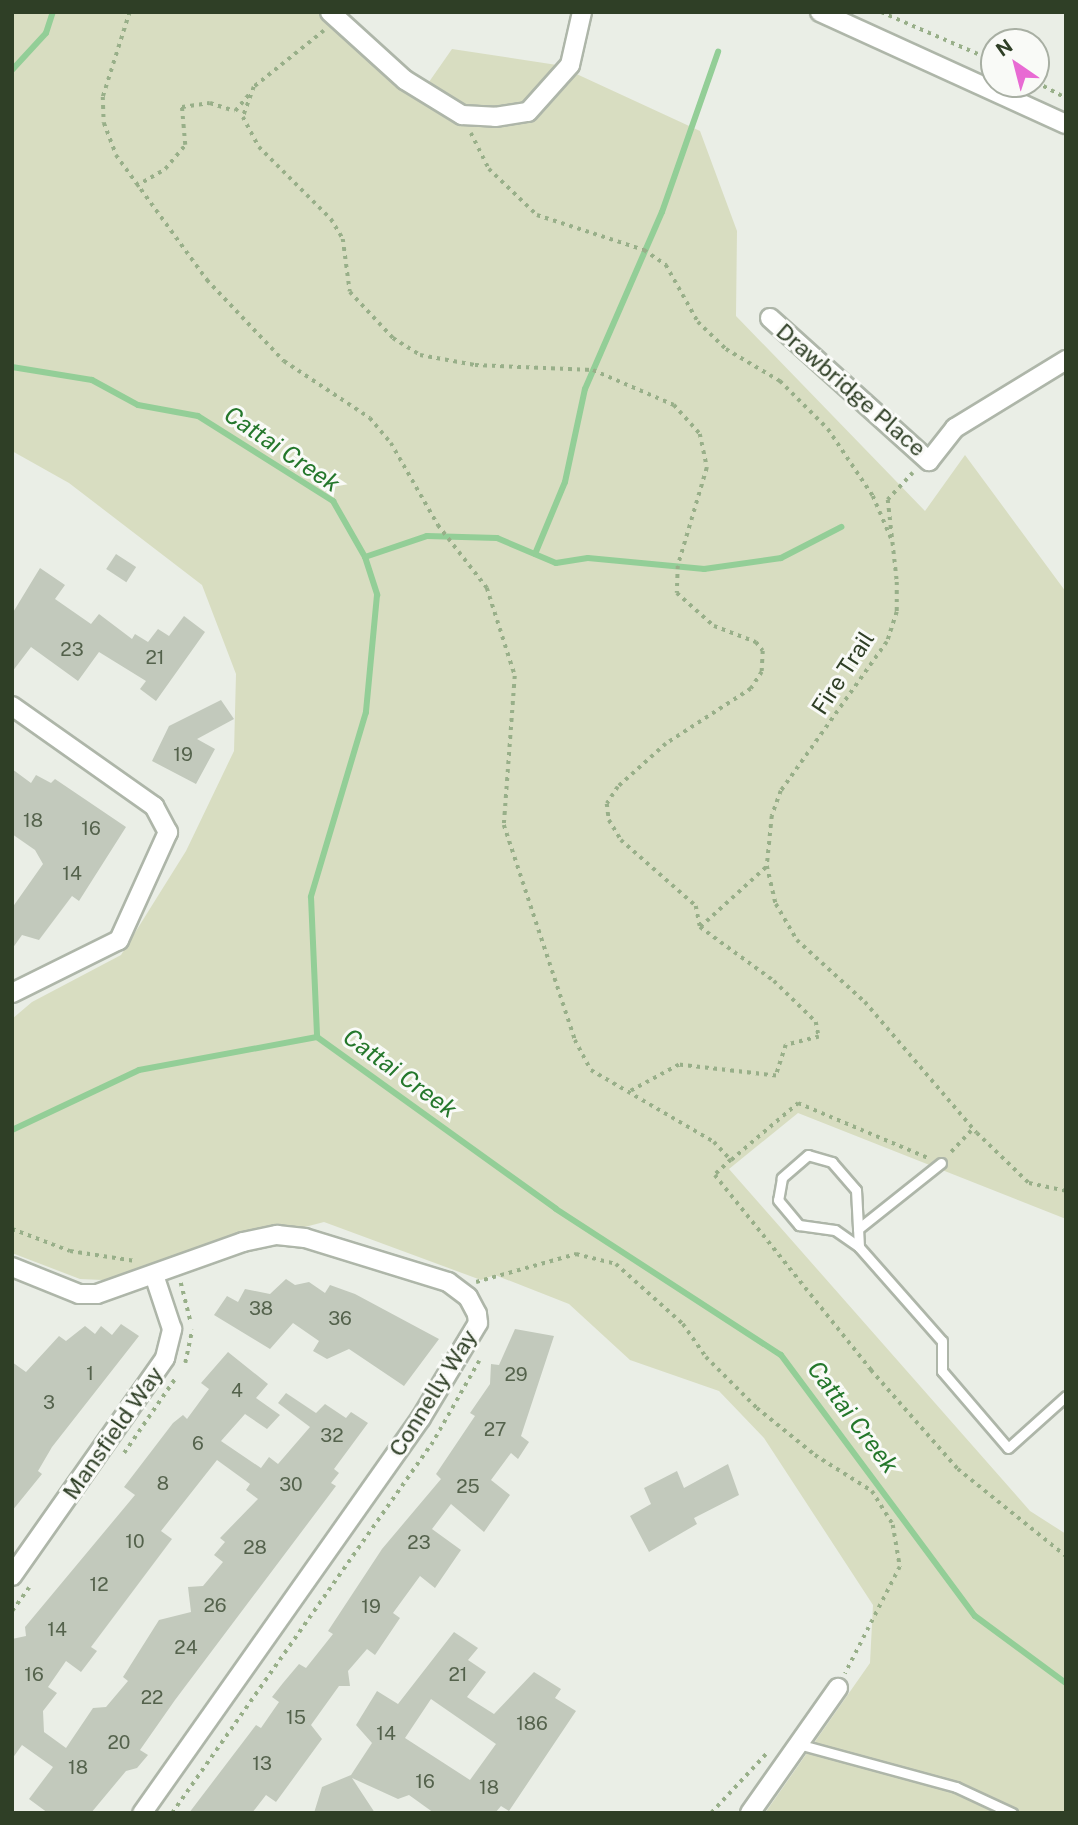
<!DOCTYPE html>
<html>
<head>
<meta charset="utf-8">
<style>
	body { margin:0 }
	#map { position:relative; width:1078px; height:1825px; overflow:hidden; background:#eaeee6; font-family:"Public Sans",sans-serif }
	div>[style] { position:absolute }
	.green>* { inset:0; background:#d8ddc1 }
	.stream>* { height:6px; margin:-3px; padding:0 3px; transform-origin:3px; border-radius:3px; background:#93ce97 }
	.building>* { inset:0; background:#c2c9bc; transform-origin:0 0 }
	.path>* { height:3.5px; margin-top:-1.75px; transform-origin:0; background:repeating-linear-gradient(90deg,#98af89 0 3.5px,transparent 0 8.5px) }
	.roads { filter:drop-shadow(2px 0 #aeb6a9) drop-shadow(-2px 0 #aeb6a9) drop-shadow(0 2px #aeb6a9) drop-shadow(0 -2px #aeb6a9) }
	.lane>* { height:9px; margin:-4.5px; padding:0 4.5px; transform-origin:4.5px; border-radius:4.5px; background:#fff }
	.street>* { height:18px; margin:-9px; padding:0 9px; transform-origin:9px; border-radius:9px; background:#fff }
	span { translate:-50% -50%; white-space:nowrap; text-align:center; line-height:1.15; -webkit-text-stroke:6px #f9faf7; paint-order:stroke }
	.number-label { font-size:19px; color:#54624c }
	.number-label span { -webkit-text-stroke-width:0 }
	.street-label { font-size:23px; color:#2f3f26 }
	.water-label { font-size:24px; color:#24772b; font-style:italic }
	.frame { position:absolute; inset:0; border:14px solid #2f3f26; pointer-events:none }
	.north { position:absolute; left:980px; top:28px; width:70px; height:70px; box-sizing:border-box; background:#f9faf7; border:2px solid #a8afa3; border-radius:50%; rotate:325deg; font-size:19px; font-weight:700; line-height:28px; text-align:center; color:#2f3f26 }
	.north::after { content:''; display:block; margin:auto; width:24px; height:32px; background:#e86ad3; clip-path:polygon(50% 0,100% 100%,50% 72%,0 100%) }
</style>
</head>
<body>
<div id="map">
	<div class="green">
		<div style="clip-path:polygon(12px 12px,319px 12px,422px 92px,452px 49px,557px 65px,700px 131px,737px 231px,736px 316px,925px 511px,965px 455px,1066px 592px,1066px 1219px,798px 1113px,729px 1169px,1030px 1511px,1066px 1534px,1066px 1813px,765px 1813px,870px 1663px,873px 1605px,764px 1438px,719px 1391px,630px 1360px,569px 1304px,495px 1275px,481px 1280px,324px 1222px,103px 1280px,80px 1279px,12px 1253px,12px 1019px,32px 1002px,121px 955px,186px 851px,234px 751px,236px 674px,202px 585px,69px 483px,12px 451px)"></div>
	</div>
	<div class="stream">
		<div style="left:12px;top:70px;width:50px;rotate:-47.4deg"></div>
		<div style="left:46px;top:33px;width:22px;rotate:-72deg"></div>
		<div style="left:12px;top:367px;width:81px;rotate:9.2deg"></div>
		<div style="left:92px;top:380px;width:52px;rotate:28.5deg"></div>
		<div style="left:138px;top:405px;width:61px;rotate:10.4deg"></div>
		<div style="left:198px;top:416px;width:160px;rotate:32.2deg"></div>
		<div style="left:333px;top:501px;width:64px;rotate:60.3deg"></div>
		<div style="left:365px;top:557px;width:40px;rotate:72deg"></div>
		<div style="left:377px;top:595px;width:118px;rotate:95.4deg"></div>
		<div style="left:366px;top:712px;width:193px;rotate:106.6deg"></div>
		<div style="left:311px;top:897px;width:140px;rotate:87.5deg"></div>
		<div style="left:317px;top:1037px;width:294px;rotate:35.7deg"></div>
		<div style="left:556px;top:1209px;width:268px;rotate:33deg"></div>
		<div style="left:781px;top:1355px;width:325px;rotate:53.4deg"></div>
		<div style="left:975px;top:1616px;width:113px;rotate:36.4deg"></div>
		<div style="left:535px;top:554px;width:78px;rotate:-67.4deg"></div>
		<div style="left:565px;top:482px;width:95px;rotate:-77.9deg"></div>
		<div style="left:585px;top:389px;width:193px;rotate:-66.5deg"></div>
		<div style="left:662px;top:212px;width:170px;rotate:-70.7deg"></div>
		<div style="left:365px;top:557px;width:65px;rotate:-18.7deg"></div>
		<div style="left:427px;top:536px;width:70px;rotate:1.6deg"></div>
		<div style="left:497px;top:538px;width:64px;rotate:23deg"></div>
		<div style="left:556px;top:563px;width:32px;rotate:-9deg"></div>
		<div style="left:588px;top:558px;width:117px;rotate:5.4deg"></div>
		<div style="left:704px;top:569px;width:78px;rotate:-8.1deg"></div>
		<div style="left:781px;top:558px;width:68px;rotate:-27.3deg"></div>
		<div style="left:12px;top:1130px;width:140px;rotate:-25.3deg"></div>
		<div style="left:139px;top:1070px;width:181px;rotate:-10.5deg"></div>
	</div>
	<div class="building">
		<div style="left:116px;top:554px;width:24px;height:18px;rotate:33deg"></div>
		<div style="clip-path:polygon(40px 568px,65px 585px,55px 599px,91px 624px,99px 614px,132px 639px,135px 634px,148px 642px,158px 629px,169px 636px,184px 616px,205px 632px,156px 701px,140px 689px,146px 681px,99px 652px,78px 681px,31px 647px,12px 672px,12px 614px)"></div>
		<div style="clip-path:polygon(221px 700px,234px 719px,197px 739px,215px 749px,196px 784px,152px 761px,169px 726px)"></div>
		<div style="clip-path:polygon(12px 769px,31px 783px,36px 775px,51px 783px,55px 779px,126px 827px,79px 901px,72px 896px,39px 940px,22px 935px,12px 949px,12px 908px,43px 864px,35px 850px,12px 834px)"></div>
		<div style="clip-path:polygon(286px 1279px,295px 1285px,309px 1282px,325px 1293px,330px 1285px,355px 1294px,439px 1339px,404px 1386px,349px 1349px,327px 1359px,313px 1351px,319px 1341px,293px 1323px,270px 1349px,214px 1315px,227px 1296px,238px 1302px,245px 1289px,270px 1294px)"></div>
		<div style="clip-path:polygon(121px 1324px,139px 1336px,52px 1447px,38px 1471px,42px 1474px,12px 1511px,12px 1362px,26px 1372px,59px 1336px,66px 1341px,85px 1326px,95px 1334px,101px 1326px,112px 1335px)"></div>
		<div style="clip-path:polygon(515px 1329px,554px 1336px,521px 1436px,529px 1442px,518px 1459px,511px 1453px,491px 1480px,510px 1495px,484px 1532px,451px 1504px,432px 1529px,461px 1550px,435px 1588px,420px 1576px,393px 1613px,400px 1618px,375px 1655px,367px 1649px,348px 1671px,350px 1686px,339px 1686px,311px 1725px,322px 1739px,276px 1802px,266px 1795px,252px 1813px,189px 1813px,256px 1725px,261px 1728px,279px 1702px,272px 1697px,283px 1683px,299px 1664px,306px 1668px,333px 1634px,328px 1631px,382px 1549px,441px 1479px,436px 1474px,475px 1416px,470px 1413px,490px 1384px,491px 1364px,499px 1365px)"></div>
		<div style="clip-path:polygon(evenodd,228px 1352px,268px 1384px,256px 1398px,280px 1415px,267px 1429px,245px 1414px,221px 1441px,261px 1468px,269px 1457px,278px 1464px,310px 1427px,278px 1403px,286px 1393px,316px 1413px,325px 1404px,346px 1418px,351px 1412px,368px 1423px,334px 1469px,339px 1473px,331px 1483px,336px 1486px,175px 1700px,140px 1750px,148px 1755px,137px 1768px,126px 1771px,91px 1813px,48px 1813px,29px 1799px,53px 1767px,22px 1745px,12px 1759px,12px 1639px,26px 1636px,25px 1627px,135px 1495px,124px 1487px,173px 1423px,183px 1415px,187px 1419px,209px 1389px,201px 1383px,228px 1352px,217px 1460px,250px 1484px,246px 1490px,258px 1499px,220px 1538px,225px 1542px,214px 1555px,223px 1562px,203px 1586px,188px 1587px,191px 1612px,159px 1620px,123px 1677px,128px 1681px,106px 1707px,93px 1708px,66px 1748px,44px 1732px,43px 1711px,57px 1693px,48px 1687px,66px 1661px,81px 1672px,97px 1651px,91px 1647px,172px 1539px,161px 1531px,217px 1460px)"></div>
		<div style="clip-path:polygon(728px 1464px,739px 1495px,694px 1518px,697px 1524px,649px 1552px,630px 1516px,651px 1504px,644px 1488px,677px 1471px,684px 1488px)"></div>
		<div style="clip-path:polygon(evenodd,454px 1632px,478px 1648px,468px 1660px,486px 1672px,467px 1697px,494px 1714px,534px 1672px,561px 1689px,555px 1698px,576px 1711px,509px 1811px,501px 1806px,495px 1813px,434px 1813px,409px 1795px,398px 1799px,352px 1778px,375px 1813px,314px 1813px,322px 1787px,351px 1775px,372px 1743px,356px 1725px,377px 1691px,398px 1704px,454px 1632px,431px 1699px,496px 1744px,470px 1780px,405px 1738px,431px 1699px)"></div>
	</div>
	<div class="path">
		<div style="left:130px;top:12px;width:89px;rotate:107.6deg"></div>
		<div style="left:103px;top:97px;width:26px;rotate:88deg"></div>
		<div style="left:104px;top:123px;width:34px;rotate:69deg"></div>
		<div style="left:116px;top:155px;width:155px;rotate:53.9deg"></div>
		<div style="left:207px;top:280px;width:112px;rotate:46.5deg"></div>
		<div style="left:284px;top:361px;width:103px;rotate:33.5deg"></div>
		<div style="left:370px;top:418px;width:33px;rotate:50deg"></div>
		<div style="left:391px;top:443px;width:95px;rotate:60.2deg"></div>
		<div style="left:438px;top:525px;width:80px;rotate:52.1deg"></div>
		<div style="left:487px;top:588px;width:92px;rotate:72.3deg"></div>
		<div style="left:515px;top:676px;width:149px;rotate:94.2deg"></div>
		<div style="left:504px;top:825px;width:226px;rotate:71.7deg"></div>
		<div style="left:575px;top:1040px;width:34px;rotate:62deg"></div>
		<div style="left:591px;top:1070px;width:143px;rotate:30.3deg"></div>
		<div style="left:714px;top:1142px;width:25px;rotate:47deg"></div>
		<div style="left:731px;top:1160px;width:22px;rotate:137deg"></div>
		<div style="left:715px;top:1175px;width:250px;rotate:51.3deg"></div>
		<div style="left:871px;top:1370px;width:132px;rotate:48.7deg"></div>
		<div style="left:958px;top:1469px;width:139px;rotate:38.9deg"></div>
		<div style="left:881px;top:12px;width:123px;rotate:23.4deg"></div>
		<div style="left:324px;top:31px;width:90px;rotate:141.3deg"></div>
		<div style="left:254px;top:87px;width:32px;rotate:110deg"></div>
		<div style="left:243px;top:117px;width:34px;rotate:62deg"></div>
		<div style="left:259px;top:147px;width:102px;rotate:45deg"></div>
		<div style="left:331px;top:219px;width:23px;rotate:59deg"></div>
		<div style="left:343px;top:239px;width:53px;rotate:82.5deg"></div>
		<div style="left:350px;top:292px;width:63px;rotate:46.9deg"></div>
		<div style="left:393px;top:338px;width:32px;rotate:32deg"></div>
		<div style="left:420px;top:355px;width:56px;rotate:10.3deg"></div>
		<div style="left:475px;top:365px;width:118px;rotate:2.4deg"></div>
		<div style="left:593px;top:370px;width:88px;rotate:23.4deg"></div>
		<div style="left:674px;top:405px;width:39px;rotate:48deg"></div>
		<div style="left:700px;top:434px;width:35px;rotate:78deg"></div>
		<div style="left:707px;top:468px;width:102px;rotate:106.5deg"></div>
		<div style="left:678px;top:566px;width:27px;rotate:92deg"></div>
		<div style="left:677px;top:593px;width:50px;rotate:41.7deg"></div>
		<div style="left:714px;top:626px;width:45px;rotate:20.9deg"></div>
		<div style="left:756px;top:642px;width:11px;rotate:52deg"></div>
		<div style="left:763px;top:651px;width:21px;rotate:93deg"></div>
		<div style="left:762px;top:672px;width:20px;rotate:123deg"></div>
		<div style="left:751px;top:689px;width:101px;rotate:147.1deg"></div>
		<div style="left:666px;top:744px;width:64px;rotate:138.1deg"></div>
		<div style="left:618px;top:787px;width:20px;rotate:123deg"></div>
		<div style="left:607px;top:804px;width:16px;rotate:83deg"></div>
		<div style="left:609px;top:820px;width:23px;rotate:59deg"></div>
		<div style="left:621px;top:840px;width:100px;rotate:41.3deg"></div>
		<div style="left:696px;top:906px;width:21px;rotate:79deg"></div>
		<div style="left:700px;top:927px;width:92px;rotate:36.1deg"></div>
		<div style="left:774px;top:981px;width:59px;rotate:44.3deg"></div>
		<div style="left:816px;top:1022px;width:15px;rotate:79deg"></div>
		<div style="left:819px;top:1037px;width:34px;rotate:166deg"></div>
		<div style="left:786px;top:1045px;width:33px;rotate:108deg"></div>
		<div style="left:776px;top:1076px;width:98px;rotate:-173.5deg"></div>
		<div style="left:679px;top:1065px;width:57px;rotate:151.6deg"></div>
		<div style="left:1036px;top:82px;width:34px;rotate:28deg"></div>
		<div style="left:471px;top:133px;width:40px;rotate:63.4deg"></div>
		<div style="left:489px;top:169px;width:66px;rotate:43.8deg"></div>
		<div style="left:537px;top:215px;width:113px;rotate:18.1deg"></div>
		<div style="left:644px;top:250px;width:27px;rotate:34deg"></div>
		<div style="left:666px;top:265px;width:65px;rotate:60.7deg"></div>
		<div style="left:698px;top:322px;width:39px;rotate:44deg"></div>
		<div style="left:726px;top:349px;width:63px;rotate:30.7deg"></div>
		<div style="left:780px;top:381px;width:68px;rotate:45deg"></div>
		<div style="left:828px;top:429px;width:81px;rotate:56.1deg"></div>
		<div style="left:873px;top:496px;width:46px;rotate:66.8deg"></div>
		<div style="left:136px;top:186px;width:34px;rotate:-30deg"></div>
		<div style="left:165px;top:169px;width:31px;rotate:-50deg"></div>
		<div style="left:185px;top:145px;width:38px;rotate:-95deg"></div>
		<div style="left:182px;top:107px;width:28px;rotate:-8deg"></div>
		<div style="left:210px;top:103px;width:26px;rotate:18deg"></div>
		<div style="left:235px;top:111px;width:25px;rotate:-50deg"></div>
		<div style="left:913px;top:473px;width:37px;rotate:133deg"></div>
		<div style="left:888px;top:500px;width:82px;rotate:83.7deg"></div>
		<div style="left:897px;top:582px;width:30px;rotate:90deg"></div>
		<div style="left:897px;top:612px;width:32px;rotate:108deg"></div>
		<div style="left:887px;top:642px;width:183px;rotate:125.4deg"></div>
		<div style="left:781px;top:791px;width:27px;rotate:110deg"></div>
		<div style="left:772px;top:816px;width:50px;rotate:95.7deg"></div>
		<div style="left:767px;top:866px;width:39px;rotate:77deg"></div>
		<div style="left:776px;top:904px;width:42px;rotate:59.7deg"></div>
		<div style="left:797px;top:940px;width:92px;rotate:42.4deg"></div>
		<div style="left:865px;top:1002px;width:172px;rotate:49.5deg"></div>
		<div style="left:977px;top:1133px;width:72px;rotate:43.9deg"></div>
		<div style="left:1029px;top:1183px;width:38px;rotate:12deg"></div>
		<div style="left:700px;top:927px;width:91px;rotate:-42.3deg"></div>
		<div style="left:951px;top:1152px;width:33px;rotate:-47deg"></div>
		<div style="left:731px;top:1160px;width:88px;rotate:-40.4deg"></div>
		<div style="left:798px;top:1103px;width:141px;rotate:22.9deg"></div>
		<div style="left:12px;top:1229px;width:62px;rotate:20.8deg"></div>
		<div style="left:70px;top:1251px;width:66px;rotate:8.7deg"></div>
		<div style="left:476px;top:1282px;width:104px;rotate:-15.6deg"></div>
		<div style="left:576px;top:1254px;width:41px;rotate:14deg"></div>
		<div style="left:616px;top:1264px;width:90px;rotate:41.8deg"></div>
		<div style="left:683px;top:1324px;width:40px;rotate:55.1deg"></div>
		<div style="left:706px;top:1357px;width:72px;rotate:45deg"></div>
		<div style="left:757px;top:1408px;width:75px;rotate:39deg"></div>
		<div style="left:815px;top:1455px;width:67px;rotate:32.3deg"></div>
		<div style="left:872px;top:1491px;width:40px;rotate:58deg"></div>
		<div style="left:893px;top:1525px;width:43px;rotate:80.5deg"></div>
		<div style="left:900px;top:1567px;width:120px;rotate:117.2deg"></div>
		<div style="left:181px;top:1283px;width:41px;rotate:76deg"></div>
		<div style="left:185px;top:1363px;width:34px;rotate:-78deg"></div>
		<div style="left:124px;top:1453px;width:93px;rotate:-55.5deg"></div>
		<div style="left:12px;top:1611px;width:29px;rotate:-54deg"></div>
		<div style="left:172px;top:1813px;width:450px;rotate:-54.9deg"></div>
		<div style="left:431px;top:1445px;width:97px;rotate:-60.3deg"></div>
		<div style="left:711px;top:1813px;width:82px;rotate:-47deg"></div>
	</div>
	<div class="roads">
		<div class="lane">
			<div style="left:858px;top:1229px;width:106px;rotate:-38.5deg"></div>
			<div style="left:859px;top:1247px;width:57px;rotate:-93deg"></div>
			<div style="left:856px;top:1190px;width:37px;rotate:-131deg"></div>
			<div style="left:832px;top:1162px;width:25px;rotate:-164deg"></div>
			<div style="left:808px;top:1155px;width:35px;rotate:139deg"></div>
			<div style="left:782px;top:1178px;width:22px;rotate:100deg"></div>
			<div style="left:778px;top:1200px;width:33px;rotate:50deg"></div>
			<div style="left:799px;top:1225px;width:36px;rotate:8deg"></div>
			<div style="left:835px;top:1230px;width:29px;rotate:35deg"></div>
			<div style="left:859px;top:1247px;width:125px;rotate:48.6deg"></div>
			<div style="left:942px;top:1341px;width:30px;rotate:90deg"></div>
			<div style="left:942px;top:1371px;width:101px;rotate:49.4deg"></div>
			<div style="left:1008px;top:1448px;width:78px;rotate:-41.9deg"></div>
			<div style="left:798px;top:1744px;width:164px;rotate:15.2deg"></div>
			<div style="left:956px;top:1787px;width:62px;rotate:24.9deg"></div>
		</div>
		<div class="street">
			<div style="left:330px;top:12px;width:101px;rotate:42.2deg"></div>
			<div style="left:405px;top:80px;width:67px;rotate:31.6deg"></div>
			<div style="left:462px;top:115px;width:33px;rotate:3deg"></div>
			<div style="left:495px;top:117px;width:33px;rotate:-9deg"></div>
			<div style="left:528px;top:112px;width:63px;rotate:-48.2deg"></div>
			<div style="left:570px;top:65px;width:54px;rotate:-77.2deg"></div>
			<div style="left:820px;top:12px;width:270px;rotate:24.5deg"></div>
			<div style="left:770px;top:318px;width:214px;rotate:42deg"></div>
			<div style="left:929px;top:461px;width:42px;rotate:-51.8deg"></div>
			<div style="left:955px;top:428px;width:130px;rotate:-31.5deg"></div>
			<div style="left:12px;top:706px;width:174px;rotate:35.2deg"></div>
			<div style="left:154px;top:806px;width:30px;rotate:62deg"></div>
			<div style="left:168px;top:832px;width:119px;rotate:114.4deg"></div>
			<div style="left:119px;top:940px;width:119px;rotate:153.6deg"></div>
			<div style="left:12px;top:1267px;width:72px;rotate:21.9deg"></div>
			<div style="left:79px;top:1294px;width:18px"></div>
			<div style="left:97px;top:1294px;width:155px;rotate:-19.6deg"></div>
			<div style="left:243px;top:1242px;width:35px;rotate:-12deg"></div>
			<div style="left:277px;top:1235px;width:28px;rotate:6deg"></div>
			<div style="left:305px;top:1238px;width:150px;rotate:17.1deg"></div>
			<div style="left:448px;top:1282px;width:25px;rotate:37deg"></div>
			<div style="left:468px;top:1297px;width:19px;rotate:62deg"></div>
			<div style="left:477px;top:1314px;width:9px;rotate:84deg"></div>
			<div style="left:478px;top:1323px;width:111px;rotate:121deg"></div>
			<div style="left:421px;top:1418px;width:484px;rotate:125.2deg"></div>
			<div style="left:12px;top:1576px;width:266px;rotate:-54.9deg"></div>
			<div style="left:165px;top:1358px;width:30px;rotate:-76deg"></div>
			<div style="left:172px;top:1329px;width:54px;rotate:-108.4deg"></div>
			<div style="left:750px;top:1813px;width:153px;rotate:-54.9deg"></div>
		</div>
	</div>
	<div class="number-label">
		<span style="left:72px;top:650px">23</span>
		<span style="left:155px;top:658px">21</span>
		<span style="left:183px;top:755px">19</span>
		<span style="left:33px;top:821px">18</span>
		<span style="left:91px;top:829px">16</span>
		<span style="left:72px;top:874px">14</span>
		<span style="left:261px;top:1309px">38</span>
		<span style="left:340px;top:1319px">36</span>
		<span style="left:90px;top:1374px">1</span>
		<span style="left:516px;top:1375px">29</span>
		<span style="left:237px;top:1391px">4</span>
		<span style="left:49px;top:1403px">3</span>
		<span style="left:495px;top:1430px">27</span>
		<span style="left:332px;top:1436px">32</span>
		<span style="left:198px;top:1444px">6</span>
		<span style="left:163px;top:1484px">8</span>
		<span style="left:291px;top:1485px">30</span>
		<span style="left:468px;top:1487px">25</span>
		<span style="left:135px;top:1542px">10</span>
		<span style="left:419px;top:1543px">23</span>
		<span style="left:255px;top:1548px">28</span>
		<span style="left:99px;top:1585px">12</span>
		<span style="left:215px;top:1606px">26</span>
		<span style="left:371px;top:1607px">19</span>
		<span style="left:57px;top:1630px">14</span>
		<span style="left:186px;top:1648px">24</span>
		<span style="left:34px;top:1675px">16</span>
		<span style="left:458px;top:1675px">21</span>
		<span style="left:152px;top:1698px">22</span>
		<span style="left:296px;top:1718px">15</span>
		<span style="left:532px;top:1724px">186</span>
		<span style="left:386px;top:1734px">14</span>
		<span style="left:119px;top:1743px">20</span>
		<span style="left:262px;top:1764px">13</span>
		<span style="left:78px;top:1768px">18</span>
		<span style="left:425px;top:1782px">16</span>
		<span style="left:489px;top:1788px">18</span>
	</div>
	<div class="street-label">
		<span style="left:851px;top:390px;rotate:41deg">Drawbridge Place</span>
		<span style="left:843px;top:673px;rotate:-57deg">Fire Trail</span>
		<span style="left:433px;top:1393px;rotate:-58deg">Connelly Way</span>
		<span style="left:113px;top:1433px;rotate:-55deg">Mansfield Way</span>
	</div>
	<div class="water-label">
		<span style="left:282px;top:449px;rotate:34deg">Cattai Creek</span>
		<span style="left:400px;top:1073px;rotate:36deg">Cattai Creek</span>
		<span style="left:853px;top:1417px;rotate:53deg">Cattai Creek</span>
	</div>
	<div class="frame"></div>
	<div class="north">N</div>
</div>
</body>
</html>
